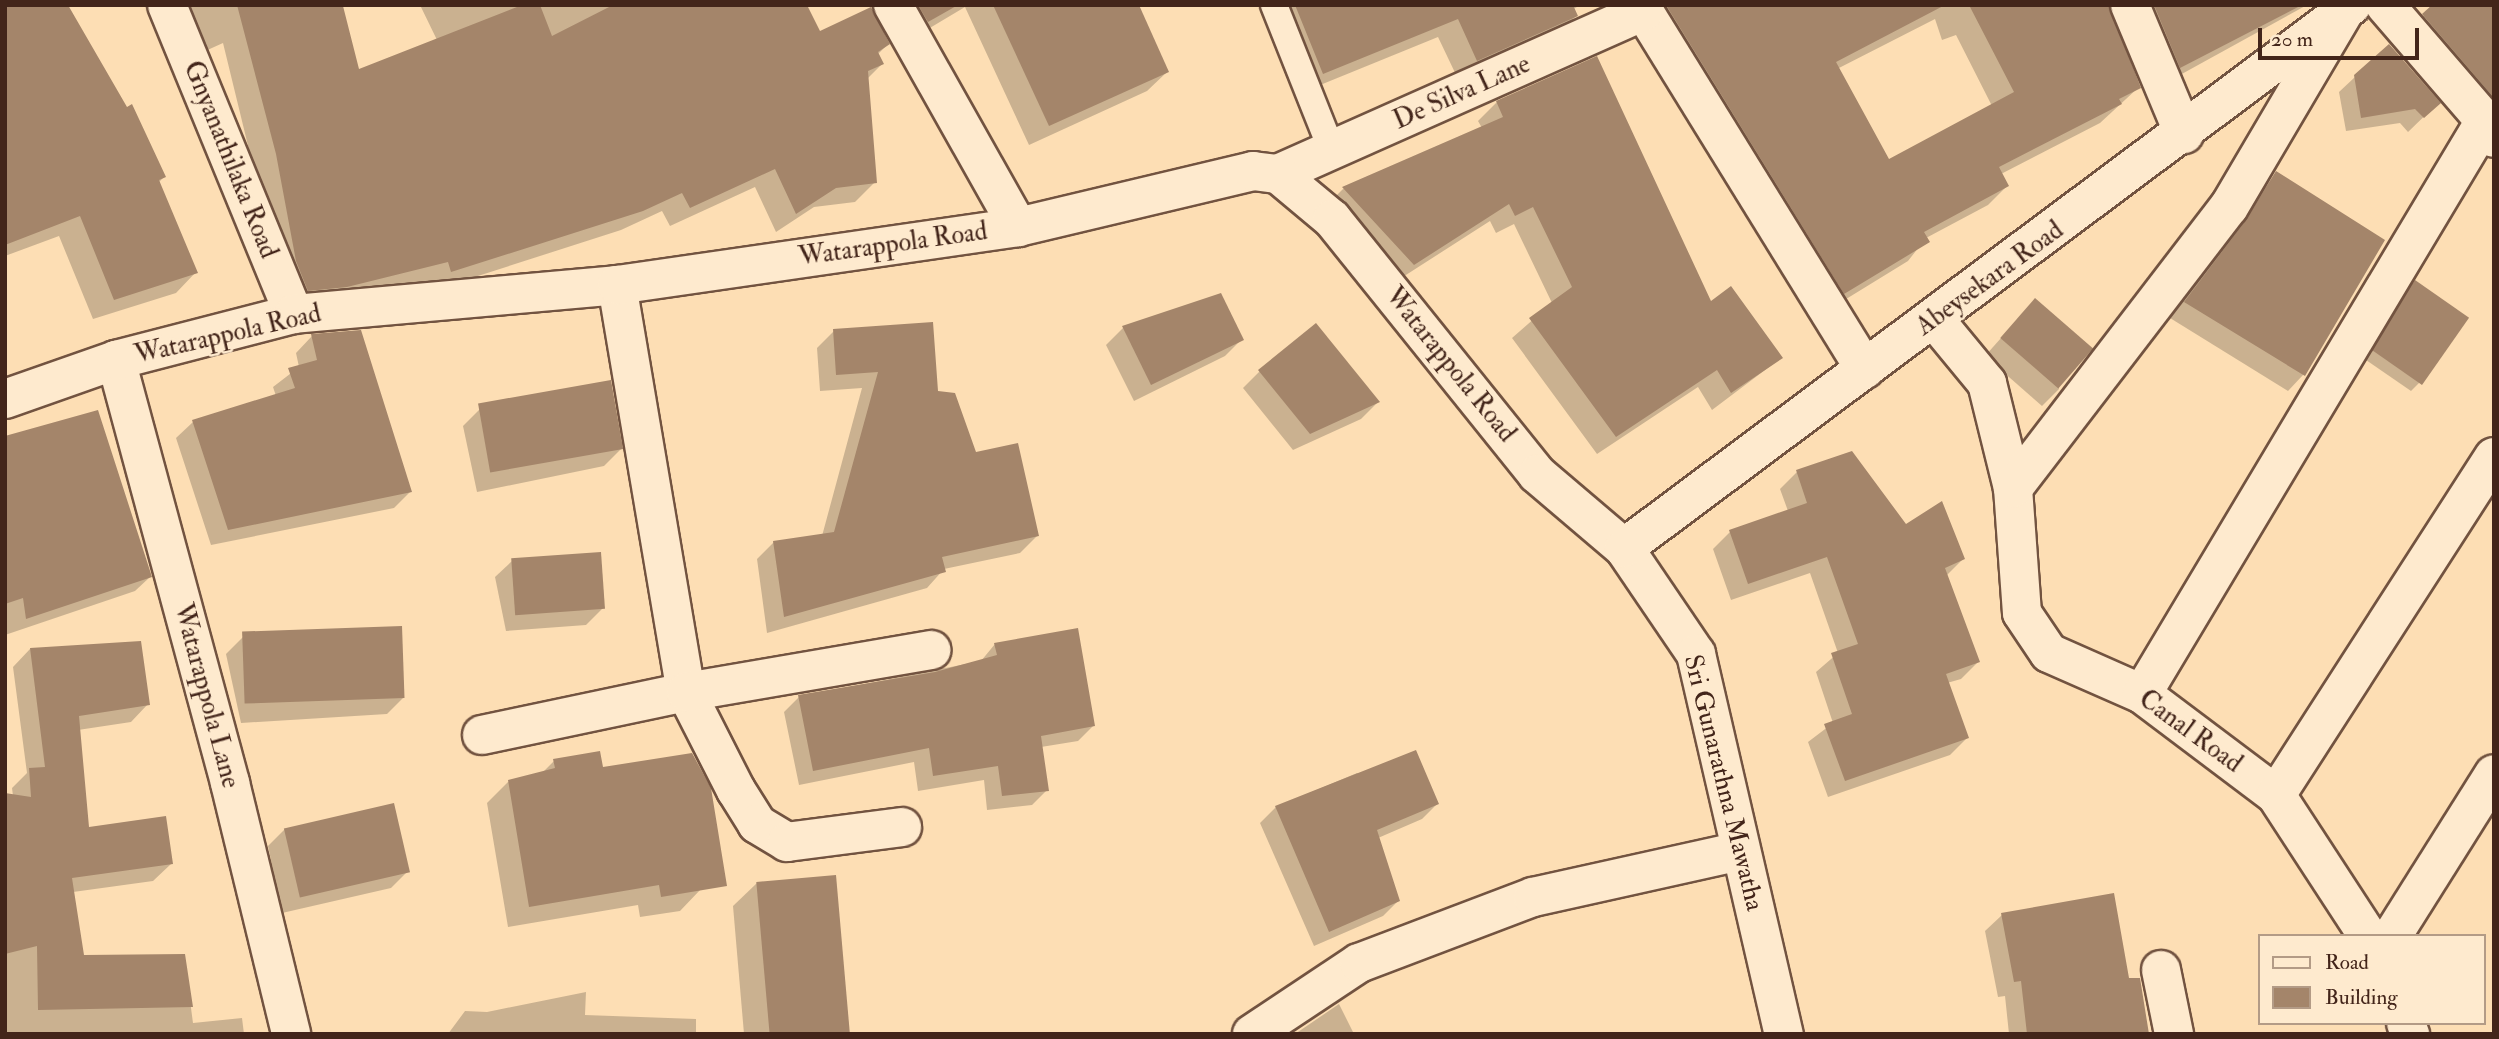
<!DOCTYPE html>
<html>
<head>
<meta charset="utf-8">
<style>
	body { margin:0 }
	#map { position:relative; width:2499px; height:1039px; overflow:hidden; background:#fddeb4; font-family:"IM FELL Double Pica",serif }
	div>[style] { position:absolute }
	.shadow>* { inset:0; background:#0003 }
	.building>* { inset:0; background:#a4856a; transform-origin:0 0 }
	.roads { filter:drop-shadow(2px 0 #725340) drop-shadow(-2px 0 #725340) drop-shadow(0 2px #725340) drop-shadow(0 -2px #725340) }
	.lane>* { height:26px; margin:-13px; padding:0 13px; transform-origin:13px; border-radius:13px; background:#feeace }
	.street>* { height:38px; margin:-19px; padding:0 19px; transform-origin:19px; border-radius:19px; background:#feeace }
	.secondary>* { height:38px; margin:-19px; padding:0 19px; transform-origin:19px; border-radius:19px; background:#feeace }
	span { translate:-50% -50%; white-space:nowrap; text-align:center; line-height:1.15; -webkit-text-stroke:5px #feeace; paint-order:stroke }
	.street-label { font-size:26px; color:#43251a }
	.frame { position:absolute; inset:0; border:7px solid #43251a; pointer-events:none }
	.legend { position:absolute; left:2258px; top:934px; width:228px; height:91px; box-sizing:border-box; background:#feeace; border:2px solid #b39b86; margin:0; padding:9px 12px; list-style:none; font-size:21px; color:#43251a }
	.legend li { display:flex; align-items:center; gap:14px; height:35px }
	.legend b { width:35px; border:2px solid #b39b86 }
	.scale { position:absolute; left:2258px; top:28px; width:161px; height:32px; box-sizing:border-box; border:4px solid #43251a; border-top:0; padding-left:9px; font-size:21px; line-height:24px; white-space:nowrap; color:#43251a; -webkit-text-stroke:5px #feeace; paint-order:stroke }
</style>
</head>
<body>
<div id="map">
	<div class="shadow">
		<div style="clip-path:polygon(5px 5px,164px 177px,158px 183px,196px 272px,176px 293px,93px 319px,59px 236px,5px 256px)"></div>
		<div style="clip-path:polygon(173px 5px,341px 5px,358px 71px,437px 40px,420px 5px,805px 5px,819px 33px,888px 44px,877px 55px,882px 64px,867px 79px,875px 182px,855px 202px,814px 207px,776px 232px,755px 187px,670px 226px,662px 211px,621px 230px,431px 291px,428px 281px,288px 310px,223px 43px,192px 57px)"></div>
		<div style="clip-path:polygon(881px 5px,1136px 5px,1167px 72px,1147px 91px,1029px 145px,965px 7px,908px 41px)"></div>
		<div style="clip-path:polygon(1268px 5px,1581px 5px,1573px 9px,1576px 16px,1557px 35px,1458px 79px,1438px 37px,1303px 92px)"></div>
		<div style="clip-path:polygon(evenodd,1638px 5px,2107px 5px,2139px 87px,2100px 123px,2001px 174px,2007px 186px,1988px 205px,1926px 238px,1908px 261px,1825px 312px,1638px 5px,1935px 19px,1942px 40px,1956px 35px,1992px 106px,1888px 161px,1837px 69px,1935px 19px)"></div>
		<div style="clip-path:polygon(2118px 5px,2307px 5px,2160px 86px)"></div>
		<div style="clip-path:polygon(2435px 5px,2494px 5px,2494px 149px,2404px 35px)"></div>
		<div style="clip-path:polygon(2355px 77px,2438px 103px,2408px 132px,2400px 123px,2346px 131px,2339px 92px)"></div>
		<div style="clip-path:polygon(1497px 102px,1710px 303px,1781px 358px,1712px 410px,1698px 387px,1597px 454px,1512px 338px,1552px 303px,1514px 224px,1496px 233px,1490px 221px,1395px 282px,1325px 207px,1343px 189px,1482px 128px,1478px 121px)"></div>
		<div style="clip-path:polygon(2276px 173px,2382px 240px,2303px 375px,2288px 391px,2170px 318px)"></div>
		<div style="clip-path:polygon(2415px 282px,2419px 383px,2411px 391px,2366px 360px)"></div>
		<div style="clip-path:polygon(1220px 296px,1242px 339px,1225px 356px,1134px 401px,1106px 345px,1123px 328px)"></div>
		<div style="clip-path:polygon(2035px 300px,2059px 389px,2042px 406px,1985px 356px)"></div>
		<div style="clip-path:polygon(834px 331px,937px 392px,974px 454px,1037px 536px,1020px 553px,944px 569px,927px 588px,767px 633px,757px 559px,774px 542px,822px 536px,862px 388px,820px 391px,817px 348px)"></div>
		<div style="clip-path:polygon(312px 336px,410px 492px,394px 508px,211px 545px,176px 438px,193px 422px,276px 396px,273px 387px,299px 367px,296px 353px)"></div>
		<div style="clip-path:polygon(1260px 371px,1378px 402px,1361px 419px,1293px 450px,1243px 388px)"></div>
		<div style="clip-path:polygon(480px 409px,621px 449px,604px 466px,477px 492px,463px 426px)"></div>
		<div style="clip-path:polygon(5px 460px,150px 577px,135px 591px,5px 635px)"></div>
		<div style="clip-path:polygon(1797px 472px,1963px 559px,1946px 576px,1978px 662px,1961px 679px,1947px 683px,1967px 738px,1950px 755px,1828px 797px,1808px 742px,1833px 723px,1816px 672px,1838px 653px,1810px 573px,1731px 600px,1713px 549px,1730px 532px,1788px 511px,1780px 489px)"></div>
		<div style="clip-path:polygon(512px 561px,603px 608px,586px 625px,506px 631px,495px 577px)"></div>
		<div style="clip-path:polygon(243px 637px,404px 697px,387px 714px,241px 723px,226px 654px)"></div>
		<div style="clip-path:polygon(995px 644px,1093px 726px,1078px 741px,1041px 747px,1047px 790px,1032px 805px,987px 810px,984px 780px,918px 791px,914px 762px,799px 785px,784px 712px,799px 697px,981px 661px)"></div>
		<div style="clip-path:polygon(30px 649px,148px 704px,131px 722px,78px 730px,88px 829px,171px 864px,153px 881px,73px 892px,82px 956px,184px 955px,193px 1023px,242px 1018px,244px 1034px,5px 1034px,5px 795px,13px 796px,12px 788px,27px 773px,13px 667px)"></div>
		<div style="clip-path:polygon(554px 761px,601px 769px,701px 889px,680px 911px,640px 917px,638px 905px,508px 927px,487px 803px,508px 782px,542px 773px)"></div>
		<div style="clip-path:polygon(1357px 773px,1437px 804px,1422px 819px,1378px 838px,1398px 901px,1383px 916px,1314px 946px,1260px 823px,1276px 807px)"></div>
		<div style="clip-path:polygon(285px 829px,408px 871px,391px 888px,282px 913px,268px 846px)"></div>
		<div style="clip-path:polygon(757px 883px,847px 1034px,744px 1034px,733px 906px)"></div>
		<div style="clip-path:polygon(2002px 915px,2128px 980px,2147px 1034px,2009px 1034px,2005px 996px,1998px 997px,1985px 931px)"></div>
		<div style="clip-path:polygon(586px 992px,585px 1015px,696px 1019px,696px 1034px,448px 1034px,465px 1011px,487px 1012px)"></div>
		<div style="clip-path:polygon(1339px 1004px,1354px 1034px,1295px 1034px)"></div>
	</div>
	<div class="building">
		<div style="clip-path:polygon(5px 5px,68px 5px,127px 107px,132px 104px,166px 177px,159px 180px,198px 273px,114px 300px,80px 216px,5px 245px)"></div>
		<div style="clip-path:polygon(237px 5px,343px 6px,359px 69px,522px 5px,540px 5px,552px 36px,613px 5px,807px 5px,820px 31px,871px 7px,890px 44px,878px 52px,884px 64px,868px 71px,877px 183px,836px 188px,796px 214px,775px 169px,690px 208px,682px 193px,643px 211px,451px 272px,448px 262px,347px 287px,308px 291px,296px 261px,276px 154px)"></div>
		<div style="clip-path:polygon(918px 5px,958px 5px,928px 22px)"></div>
		<div style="clip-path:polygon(993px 5px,1139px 5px,1169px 72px,1049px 126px)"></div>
		<div style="clip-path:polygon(1295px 5px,1573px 5px,1578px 16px,1477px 61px,1458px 19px,1323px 74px)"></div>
		<div style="clip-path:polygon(1666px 5px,1945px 5px,1836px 62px,1889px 159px,2014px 92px,1969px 5px,2109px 5px,2141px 88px,2119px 99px,2122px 104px,1999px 167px,2009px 186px,1924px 232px,1930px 242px,1844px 294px)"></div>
		<div style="clip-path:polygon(2154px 5px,2302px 5px,2180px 68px)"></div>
		<div style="clip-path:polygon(2432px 5px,2494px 5px,2494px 98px,2422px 14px)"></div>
		<div style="clip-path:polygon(2389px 44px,2441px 103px,2424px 118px,2415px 109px,2361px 118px,2354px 75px)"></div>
		<div style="clip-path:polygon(1597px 56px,1711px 301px,1731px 286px,1783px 358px,1731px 393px,1717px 370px,1616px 437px,1529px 318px,1572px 287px,1533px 207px,1515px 216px,1509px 204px,1414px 265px,1342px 187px,1503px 117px,1496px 101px)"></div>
		<div style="clip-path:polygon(2276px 171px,2385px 240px,2305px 376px,2184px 302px,2246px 220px)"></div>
		<div style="left:2415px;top:280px;width:66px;height:82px;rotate:35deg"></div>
		<div style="clip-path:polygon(1221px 293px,1244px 340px,1151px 385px,1122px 326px)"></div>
		<div style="left:2035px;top:298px;width:77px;height:53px;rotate:41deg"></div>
		<div style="clip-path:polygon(933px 322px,938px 391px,955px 393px,976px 452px,1018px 443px,1039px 536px,942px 557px,946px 572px,784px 617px,773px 541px,834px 532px,878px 372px,836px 375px,833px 329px)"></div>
		<div style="clip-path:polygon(1316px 323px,1380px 402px,1310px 434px,1258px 370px)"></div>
		<div style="clip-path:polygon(361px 330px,412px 492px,228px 530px,192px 420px,295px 388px,288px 368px,317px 360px,311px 334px)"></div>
		<div style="left:611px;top:380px;width:70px;height:135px;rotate:80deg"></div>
		<div style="clip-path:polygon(98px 410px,152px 577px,26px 619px,23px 598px,5px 604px,5px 436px)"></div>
		<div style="clip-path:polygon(1852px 451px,1906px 524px,1942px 501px,1965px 559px,1945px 568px,1980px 662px,1946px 674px,1969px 738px,1845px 781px,1824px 724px,1852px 714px,1831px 653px,1858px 644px,1827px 557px,1748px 584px,1729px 530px,1807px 503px,1796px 470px)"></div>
		<div style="left:601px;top:552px;width:57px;height:90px;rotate:86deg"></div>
		<div style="left:402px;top:626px;width:72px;height:160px;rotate:88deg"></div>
		<div style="clip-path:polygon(1078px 628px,1095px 726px,1041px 736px,1049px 791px,1002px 796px,998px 766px,933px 776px,929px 748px,813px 771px,798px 695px,935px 672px,997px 655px,994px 643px)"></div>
		<div style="clip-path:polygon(141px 641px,150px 705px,79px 716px,89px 827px,166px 816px,173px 864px,72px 878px,84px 955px,185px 954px,193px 1007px,38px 1010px,37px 946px,5px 954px,5px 793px,31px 797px,29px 768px,45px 767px,30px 648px)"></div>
		<div style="clip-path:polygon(1416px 750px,1439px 804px,1377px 830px,1400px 901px,1329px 932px,1275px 806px)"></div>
		<div style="clip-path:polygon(600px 751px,603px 767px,692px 753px,711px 788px,727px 886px,661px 897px,659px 885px,529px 907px,508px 780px,555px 768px,553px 759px)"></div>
		<div style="left:394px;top:803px;width:71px;height:113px;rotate:77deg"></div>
		<div style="left:836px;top:875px;width:160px;height:80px;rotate:85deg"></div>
		<div style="clip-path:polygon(2114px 893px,2129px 978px,2140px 978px,2149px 1034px,2027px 1034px,2021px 981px,2014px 982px,2001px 913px)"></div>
	</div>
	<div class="roads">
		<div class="lane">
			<div style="left:1274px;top:5px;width:157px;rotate:68.3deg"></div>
		</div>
		<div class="street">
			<div style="left:167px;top:5px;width:334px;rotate:67.7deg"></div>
			<div style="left:893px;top:5px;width:255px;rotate:60.6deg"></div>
			<div style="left:1640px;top:5px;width:428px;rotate:58.3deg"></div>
			<div style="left:2130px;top:5px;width:140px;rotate:67.3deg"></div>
			<div style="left:2385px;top:5px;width:153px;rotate:49.2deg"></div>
			<div style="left:2485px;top:121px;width:19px;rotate:62deg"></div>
			<div style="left:1278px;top:174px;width:401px;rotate:-24deg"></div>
			<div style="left:617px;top:285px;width:413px;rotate:80.4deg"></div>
			<div style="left:686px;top:692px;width:110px;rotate:63deg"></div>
			<div style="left:736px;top:790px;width:40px;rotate:58deg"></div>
			<div style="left:757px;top:824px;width:35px;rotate:31deg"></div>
			<div style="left:787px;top:842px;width:116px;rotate:-7.4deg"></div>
			<div style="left:1935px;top:320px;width:82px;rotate:50.5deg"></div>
			<div style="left:1987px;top:383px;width:108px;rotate:76.1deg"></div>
			<div style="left:2013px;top:488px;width:125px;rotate:85.9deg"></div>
			<div style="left:2022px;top:613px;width:48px;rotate:56deg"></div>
			<div style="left:2049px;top:653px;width:102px;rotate:23.8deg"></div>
			<div style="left:2142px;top:694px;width:168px;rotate:37deg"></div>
			<div style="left:2276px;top:795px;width:168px;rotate:56.9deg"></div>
			<div style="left:116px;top:360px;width:438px;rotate:74.9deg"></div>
			<div style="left:230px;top:783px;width:258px;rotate:76.3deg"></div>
			<div style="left:2013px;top:488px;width:354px;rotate:-52.5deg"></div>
			<div style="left:2229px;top:207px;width:226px;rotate:-59.5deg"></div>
			<div style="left:1624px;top:548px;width:128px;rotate:55.8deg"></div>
			<div style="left:1696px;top:654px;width:390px;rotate:77deg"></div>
			<div style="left:2142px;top:694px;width:668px;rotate:-59.1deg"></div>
			<div style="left:482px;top:735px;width:208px;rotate:-11.9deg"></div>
			<div style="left:686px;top:692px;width:249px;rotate:-9.7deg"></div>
			<div style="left:2276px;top:795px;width:402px;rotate:-57.2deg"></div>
			<div style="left:2392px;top:936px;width:191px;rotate:-57.8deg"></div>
			<div style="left:2161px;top:970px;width:65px;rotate:78.5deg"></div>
			<div style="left:2406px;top:1023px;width:12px;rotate:70deg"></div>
			<div style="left:1252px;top:1034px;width:128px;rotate:-33.6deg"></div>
			<div style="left:1359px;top:963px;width:186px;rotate:-20.8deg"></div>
			<div style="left:1533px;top:897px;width:212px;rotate:-12.5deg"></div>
		</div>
		<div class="secondary">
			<div style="left:5px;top:399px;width:118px;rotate:-19.4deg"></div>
			<div style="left:116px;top:360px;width:184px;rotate:-14.5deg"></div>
			<div style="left:294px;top:314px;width:324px;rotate:-5.1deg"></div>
			<div style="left:617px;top:285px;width:405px;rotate:-8.2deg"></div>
			<div style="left:1018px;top:227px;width:242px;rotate:-13.4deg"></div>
			<div style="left:1253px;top:171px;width:25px;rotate:7deg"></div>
			<div style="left:1278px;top:174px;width:70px;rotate:39.8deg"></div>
			<div style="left:1332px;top:219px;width:327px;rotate:51.2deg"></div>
			<div style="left:1537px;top:474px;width:114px;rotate:40.4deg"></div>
			<div style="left:1624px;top:548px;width:908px;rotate:-36.72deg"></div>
		</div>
	</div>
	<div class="street-label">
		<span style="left:1462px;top:93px;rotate:-24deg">De Silva Lane</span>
		<span style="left:230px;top:160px;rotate:68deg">Gnyanathilaka Road</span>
		<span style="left:893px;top:245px;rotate:-8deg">Watarappola Road</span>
		<span style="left:1990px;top:279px;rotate:-36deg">Abeysekara Road</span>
		<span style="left:228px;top:335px;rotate:-13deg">Watarappola Road</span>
		<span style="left:1450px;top:365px;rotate:51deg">Watarappola Road</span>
		<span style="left:206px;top:696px;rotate:75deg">Watarappola Lane</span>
		<span style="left:2190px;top:732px;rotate:36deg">Canal Road</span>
		<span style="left:1723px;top:783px;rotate:76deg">Sri Gunarathna Mawatha</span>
	</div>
	<div class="frame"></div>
	<ul class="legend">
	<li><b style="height:9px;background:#feeace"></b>Road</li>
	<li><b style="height:19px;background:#a4856a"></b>Building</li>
	</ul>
	<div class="scale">20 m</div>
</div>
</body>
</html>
